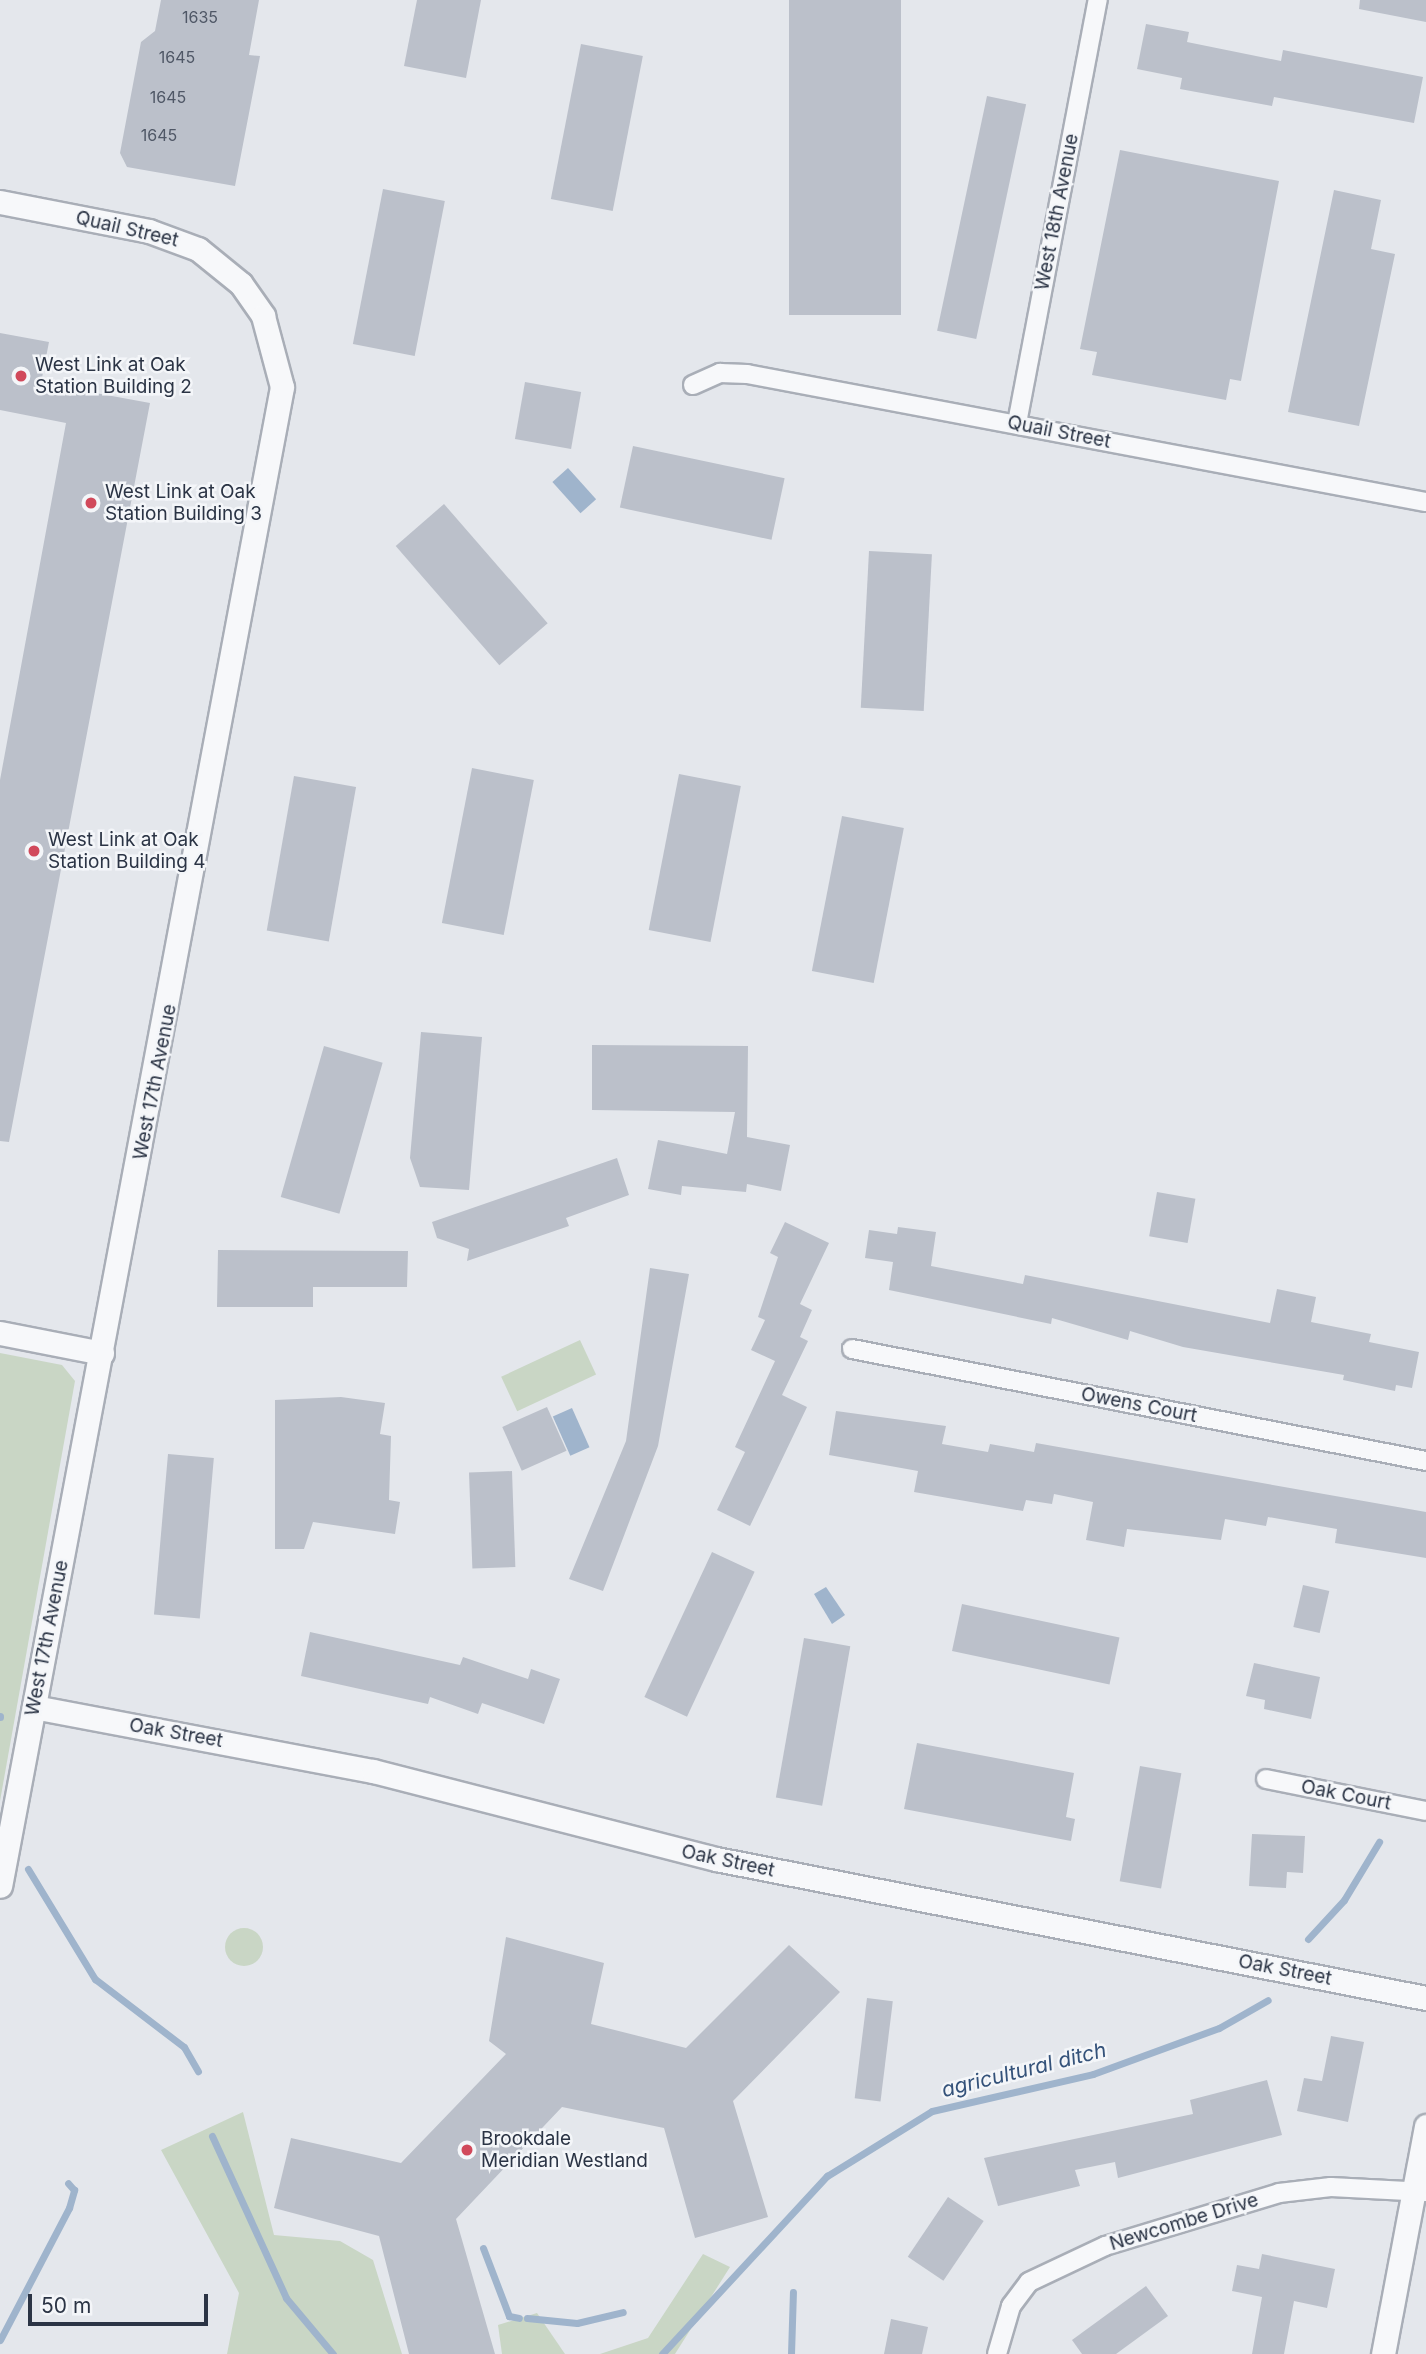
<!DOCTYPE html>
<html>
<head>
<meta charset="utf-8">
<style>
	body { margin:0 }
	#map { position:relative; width:1426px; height:2354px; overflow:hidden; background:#e4e7ec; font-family:Inter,sans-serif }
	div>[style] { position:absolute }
	.green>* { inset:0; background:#c9d6c5; transform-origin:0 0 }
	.round { border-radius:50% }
	.water>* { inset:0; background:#9fb4cc; transform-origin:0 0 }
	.stream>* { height:7px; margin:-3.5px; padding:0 3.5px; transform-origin:3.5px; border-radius:3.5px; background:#9fb4cc }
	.building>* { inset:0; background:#bbc0ca; transform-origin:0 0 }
	.roads { filter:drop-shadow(2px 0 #a9aeb7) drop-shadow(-2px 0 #a9aeb7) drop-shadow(0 2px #a9aeb7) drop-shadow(0 -2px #a9aeb7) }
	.minor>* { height:18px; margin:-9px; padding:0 9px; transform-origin:9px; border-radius:9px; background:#f7f8fa }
	.tertiary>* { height:23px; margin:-11.5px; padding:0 11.5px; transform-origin:11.5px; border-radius:11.5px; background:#f7f8fa }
	.dots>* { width:19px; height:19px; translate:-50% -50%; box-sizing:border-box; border:4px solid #f4f6f9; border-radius:50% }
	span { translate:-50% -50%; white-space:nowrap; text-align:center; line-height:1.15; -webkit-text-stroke:5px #f4f6f9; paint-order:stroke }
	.number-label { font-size:16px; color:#4f5766 }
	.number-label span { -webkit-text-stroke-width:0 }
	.street-label { font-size:19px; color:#2b3445 }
	.poi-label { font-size:19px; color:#2b3445 }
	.left { translate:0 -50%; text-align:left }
	.water-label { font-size:21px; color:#34527a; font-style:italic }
	.scale { position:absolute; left:28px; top:2294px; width:180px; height:32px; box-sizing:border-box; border:4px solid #2b3445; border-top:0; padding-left:9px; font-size:21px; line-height:24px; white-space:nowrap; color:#2b3445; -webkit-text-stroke:5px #f4f6f9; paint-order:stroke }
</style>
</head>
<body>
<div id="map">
	<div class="green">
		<div style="left:580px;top:1340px;width:38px;height:87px;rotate:65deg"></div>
		<div style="clip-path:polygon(0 1353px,62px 1365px,75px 1381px,0 1801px)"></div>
		<div class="round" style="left:225px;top:1928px;width:38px;height:38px"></div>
		<div style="clip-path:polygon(243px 2112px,274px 2235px,340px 2241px,373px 2260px,402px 2354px,227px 2354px,239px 2293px,161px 2150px)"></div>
		<div style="clip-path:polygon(703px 2254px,730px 2267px,675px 2354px,600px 2354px,648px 2338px)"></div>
		<div style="clip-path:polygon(537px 2313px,565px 2354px,502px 2354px,498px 2325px)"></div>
	</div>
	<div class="water">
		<div style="left:568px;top:468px;width:42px;height:21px;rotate:48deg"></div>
		<div style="left:572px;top:1408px;width:43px;height:21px;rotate:66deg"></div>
		<div style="clip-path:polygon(826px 1587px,845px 1615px,832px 1624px,814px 1594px)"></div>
	</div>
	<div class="stream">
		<div style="left:0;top:1716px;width:1px;rotate:90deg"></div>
		<div style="left:28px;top:1869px;width:129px;rotate:58.7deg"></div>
		<div style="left:95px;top:1979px;width:112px;rotate:37.4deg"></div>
		<div style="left:184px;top:2047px;width:28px;rotate:60deg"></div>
		<div style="left:1308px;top:1939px;width:53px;rotate:-47.3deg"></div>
		<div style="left:1344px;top:1900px;width:68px;rotate:-58.9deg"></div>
		<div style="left:212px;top:2136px;width:178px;rotate:65.4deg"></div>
		<div style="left:286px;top:2298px;width:73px;rotate:50deg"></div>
		<div style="left:483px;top:2248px;width:73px;rotate:69.1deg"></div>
		<div style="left:509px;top:2316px;width:10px;rotate:11deg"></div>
		<div style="left:527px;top:2318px;width:50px;rotate:5.7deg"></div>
		<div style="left:577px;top:2323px;width:47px;rotate:-13.4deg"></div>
		<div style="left:0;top:2340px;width:149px;rotate:-62.4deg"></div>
		<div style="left:69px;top:2208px;width:19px;rotate:-74deg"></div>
		<div style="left:74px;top:2190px;width:9px;rotate:-131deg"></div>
		<div style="left:662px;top:2354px;width:243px;rotate:-47.2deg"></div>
		<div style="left:827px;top:2176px;width:123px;rotate:-31.8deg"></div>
		<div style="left:932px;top:2111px;width:165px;rotate:-12.9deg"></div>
		<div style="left:1093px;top:2074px;width:134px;rotate:-20.1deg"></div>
		<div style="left:1219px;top:2028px;width:56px;rotate:-29.7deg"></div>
		<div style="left:791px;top:2354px;width:62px;rotate:-88.2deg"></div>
	</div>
	<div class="building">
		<div style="clip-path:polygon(161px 0,259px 0,249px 55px,260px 56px,235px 186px,127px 167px,120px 153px,141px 42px,155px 31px)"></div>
		<div style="clip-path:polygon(417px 0,481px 0,466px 78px,404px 66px)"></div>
		<div style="left:789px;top:0;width:112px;height:315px"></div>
		<div style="clip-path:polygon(1360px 0,1426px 0,1426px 22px,1359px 9px)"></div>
		<div style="clip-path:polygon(1146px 24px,1189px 32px,1187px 42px,1281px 61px,1283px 50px,1423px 77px,1414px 123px,1274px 97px,1272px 106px,1180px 89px,1182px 78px,1137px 69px)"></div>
		<div style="left:581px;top:44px;width:63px;height:158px;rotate:11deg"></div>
		<div style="left:987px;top:96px;width:40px;height:240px;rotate:12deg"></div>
		<div style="clip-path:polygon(1120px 150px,1279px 181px,1241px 381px,1230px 379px,1226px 400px,1092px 375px,1097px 352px,1080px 349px)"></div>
		<div style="left:383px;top:189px;width:63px;height:158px;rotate:11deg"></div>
		<div style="clip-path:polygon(1334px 190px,1381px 200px,1371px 249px,1395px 254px,1359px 426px,1288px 412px)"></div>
		<div style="clip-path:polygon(0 333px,49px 342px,41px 383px,150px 403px,9px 1142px,0 1141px,0 780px,66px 423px,0 410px)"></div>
		<div style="left:525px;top:382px;width:57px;height:58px;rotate:10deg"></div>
		<div style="left:633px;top:446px;width:155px;height:63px;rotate:12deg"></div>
		<div style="left:444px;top:504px;width:158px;height:64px;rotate:49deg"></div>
		<div style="left:869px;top:551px;width:63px;height:157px;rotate:3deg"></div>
		<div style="left:472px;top:768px;width:63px;height:158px;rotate:11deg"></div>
		<div style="left:679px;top:774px;width:63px;height:159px;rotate:11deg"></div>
		<div style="left:294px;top:776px;width:63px;height:157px;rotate:10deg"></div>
		<div style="left:842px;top:816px;width:63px;height:158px;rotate:11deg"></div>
		<div style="clip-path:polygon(421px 1032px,482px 1037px,469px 1190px,420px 1187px,410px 1158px)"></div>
		<div style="clip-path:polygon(592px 1045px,748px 1046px,747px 1137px,790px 1145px,781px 1191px,747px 1184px,746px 1192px,682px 1186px,681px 1195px,648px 1189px,658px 1140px,727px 1154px,735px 1112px,592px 1110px)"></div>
		<div style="left:324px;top:1046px;width:61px;height:157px;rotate:16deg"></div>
		<div style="clip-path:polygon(617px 1158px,629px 1195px,566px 1218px,569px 1226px,467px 1261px,469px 1249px,437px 1238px,432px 1222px)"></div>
		<div style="left:1157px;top:1192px;width:39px;height:45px;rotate:10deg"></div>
		<div style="clip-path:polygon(785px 1222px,829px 1243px,800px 1304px,812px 1310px,800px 1337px,808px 1341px,782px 1395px,807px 1407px,750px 1526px,717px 1510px,745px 1452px,735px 1447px,775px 1361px,751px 1350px,765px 1320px,758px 1317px,778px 1257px,770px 1253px)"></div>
		<div style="clip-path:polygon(898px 1227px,936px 1232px,931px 1266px,1023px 1284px,1025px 1275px,1270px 1323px,1277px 1289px,1316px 1297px,1311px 1322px,1371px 1334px,1369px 1342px,1419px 1352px,1412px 1388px,1396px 1385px,1395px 1391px,1343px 1380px,1344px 1375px,1183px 1347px,1130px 1331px,1128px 1340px,1052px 1318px,1051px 1324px,889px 1290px,893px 1262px,865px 1258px,869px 1230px,897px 1234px)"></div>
		<div style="clip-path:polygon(218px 1250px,408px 1251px,407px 1287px,313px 1287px,313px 1307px,217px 1307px)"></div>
		<div style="clip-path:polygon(650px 1268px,689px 1274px,658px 1446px,603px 1591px,569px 1579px,626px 1441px)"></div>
		<div style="clip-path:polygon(341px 1397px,385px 1403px,380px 1434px,391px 1436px,389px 1500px,400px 1502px,395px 1534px,313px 1522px,304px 1549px,275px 1549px,275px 1400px)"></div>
		<div style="left:547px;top:1407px;width:48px;height:49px;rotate:66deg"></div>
		<div style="clip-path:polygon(836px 1411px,946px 1426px,942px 1444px,988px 1452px,990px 1444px,1034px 1452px,1036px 1443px,1426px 1512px,1426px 1558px,1335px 1543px,1337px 1529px,1268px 1517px,1266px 1526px,1225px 1519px,1221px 1540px,1127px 1529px,1124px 1547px,1086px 1540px,1093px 1502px,1054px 1494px,1052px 1504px,1026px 1500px,1023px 1511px,914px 1492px,918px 1471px,829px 1455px)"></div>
		<div style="left:168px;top:1454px;width:46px;height:161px;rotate:5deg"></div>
		<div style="left:512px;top:1471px;width:96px;height:43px;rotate:88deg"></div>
		<div style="left:712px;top:1552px;width:47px;height:160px;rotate:25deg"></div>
		<div style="left:1303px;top:1585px;width:27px;height:43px;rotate:13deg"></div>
		<div style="left:962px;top:1604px;width:161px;height:48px;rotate:12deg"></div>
		<div style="clip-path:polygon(310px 1632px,460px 1665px,463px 1657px,528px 1679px,531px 1669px,560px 1679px,544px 1724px,482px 1703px,478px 1714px,430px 1697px,428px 1704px,301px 1676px)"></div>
		<div style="left:804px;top:1638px;width:47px;height:162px;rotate:10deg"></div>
		<div style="clip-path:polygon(1254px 1663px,1320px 1677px,1311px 1719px,1264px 1709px,1265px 1700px,1246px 1696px)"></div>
		<div style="clip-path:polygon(917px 1743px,1074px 1773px,1066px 1817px,1075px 1819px,1071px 1841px,904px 1809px)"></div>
		<div style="left:1140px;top:1766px;width:42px;height:117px;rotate:10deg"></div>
		<div style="clip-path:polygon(1252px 1834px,1305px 1836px,1303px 1873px,1287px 1872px,1286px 1888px,1249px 1886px)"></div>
		<div style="clip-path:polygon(506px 1937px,604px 1963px,591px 2024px,686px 2048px,789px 1945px,840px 1992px,733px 2101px,768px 2217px,695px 2238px,664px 2128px,562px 2107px,456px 2219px,495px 2354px,409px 2354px,379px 2236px,274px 2208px,291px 2138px,401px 2163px,506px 2054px,489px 2041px)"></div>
		<div style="left:867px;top:1998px;width:26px;height:101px;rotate:7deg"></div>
		<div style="clip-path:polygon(1331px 2036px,1364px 2042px,1348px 2122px,1297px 2111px,1304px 2078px,1322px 2081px)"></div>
		<div style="clip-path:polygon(1267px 2080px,1282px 2135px,1118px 2178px,1115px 2162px,1075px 2170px,1080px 2186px,998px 2206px,984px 2158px,1193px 2114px,1190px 2100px)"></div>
		<div style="left:948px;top:2197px;width:43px;height:72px;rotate:34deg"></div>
		<div style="clip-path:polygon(1262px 2254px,1335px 2269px,1327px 2308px,1294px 2301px,1284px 2354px,1252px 2354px,1262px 2297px,1232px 2291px,1237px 2265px,1259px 2269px)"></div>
		<div style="clip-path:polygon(1146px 2286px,1168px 2316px,1116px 2354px,1082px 2354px,1072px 2340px)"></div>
		<div style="clip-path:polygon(891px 2319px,928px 2327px,922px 2354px,884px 2354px)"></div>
	</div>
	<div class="roads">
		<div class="minor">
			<div style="left:693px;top:385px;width:30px;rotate:-24deg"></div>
			<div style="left:720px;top:373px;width:27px;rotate:2deg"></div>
			<div style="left:747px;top:374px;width:691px;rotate:10.68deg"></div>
			<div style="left:1017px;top:423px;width:431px;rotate:-79.2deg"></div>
			<div style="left:852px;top:1349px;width:585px;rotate:11.04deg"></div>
			<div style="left:1266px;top:1779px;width:163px;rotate:11.3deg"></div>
			<div style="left:997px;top:2354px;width:50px;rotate:-73.7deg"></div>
			<div style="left:1011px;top:2306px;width:30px;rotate:-53deg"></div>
			<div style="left:1029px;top:2282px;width:84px;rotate:-25.3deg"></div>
			<div style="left:1105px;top:2246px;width:182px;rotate:-16.9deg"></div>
			<div style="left:1279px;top:2193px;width:52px;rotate:-6.6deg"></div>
			<div style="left:1331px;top:2187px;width:95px;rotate:3deg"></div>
		</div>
		<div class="tertiary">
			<div style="left:0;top:202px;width:152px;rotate:11deg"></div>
			<div style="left:149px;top:231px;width:52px;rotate:20.2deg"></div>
			<div style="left:198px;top:249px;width:55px;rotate:39.1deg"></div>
			<div style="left:241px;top:284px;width:39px;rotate:55deg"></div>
			<div style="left:263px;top:316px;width:73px;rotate:75deg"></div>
			<div style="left:282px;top:387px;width:1525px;rotate:100.65deg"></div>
			<div style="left:0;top:1333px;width:104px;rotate:11.1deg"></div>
			<div style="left:34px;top:1707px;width:345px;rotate:10.7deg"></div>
			<div style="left:373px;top:1771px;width:354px;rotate:14.4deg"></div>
			<div style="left:716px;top:1859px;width:723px;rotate:11.08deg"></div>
			<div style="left:1383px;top:2354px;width:232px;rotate:-79.3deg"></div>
		</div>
	</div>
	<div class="dots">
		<div style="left:21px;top:376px;background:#d1495b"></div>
		<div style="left:91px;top:503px;background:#d1495b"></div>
		<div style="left:34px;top:851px;background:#d1495b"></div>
		<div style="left:467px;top:2150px;background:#d1495b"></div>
	</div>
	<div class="number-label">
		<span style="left:200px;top:17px">1635</span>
		<span style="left:177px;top:57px">1645</span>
		<span style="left:168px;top:97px">1645</span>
		<span style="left:159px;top:135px">1645</span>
	</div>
	<div class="street-label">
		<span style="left:1057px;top:212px;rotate:-79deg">West 18th Avenue</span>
		<span style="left:127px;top:229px;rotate:13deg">Quail Street</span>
		<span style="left:1059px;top:432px;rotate:11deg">Quail Street</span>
		<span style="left:155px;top:1082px;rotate:-79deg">West 17th Avenue</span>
		<span style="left:1139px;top:1405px;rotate:11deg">Owens Court</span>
		<span style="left:47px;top:1638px;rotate:-79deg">West 17th Avenue</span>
		<span style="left:176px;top:1733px;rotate:10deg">Oak Street</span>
		<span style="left:1346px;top:1795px;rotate:11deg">Oak Court</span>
		<span style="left:728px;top:1861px;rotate:12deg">Oak Street</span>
		<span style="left:1285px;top:1970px;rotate:11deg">Oak Street</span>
		<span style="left:1184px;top:2222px;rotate:-17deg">Newcombe Drive</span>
	</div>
	<div class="poi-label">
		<span class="left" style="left:35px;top:376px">West Link at Oak<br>Station Building 2</span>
		<span class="left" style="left:105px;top:503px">West Link at Oak<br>Station Building 3</span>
		<span class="left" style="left:48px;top:851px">West Link at Oak<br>Station Building 4</span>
		<span class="left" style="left:481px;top:2150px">Brookdale<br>Meridian Westland</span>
	</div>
	<div class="water-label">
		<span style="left:1024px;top:2070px;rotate:-14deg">agricultural ditch</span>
	</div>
	<div class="scale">50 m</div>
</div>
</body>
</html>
